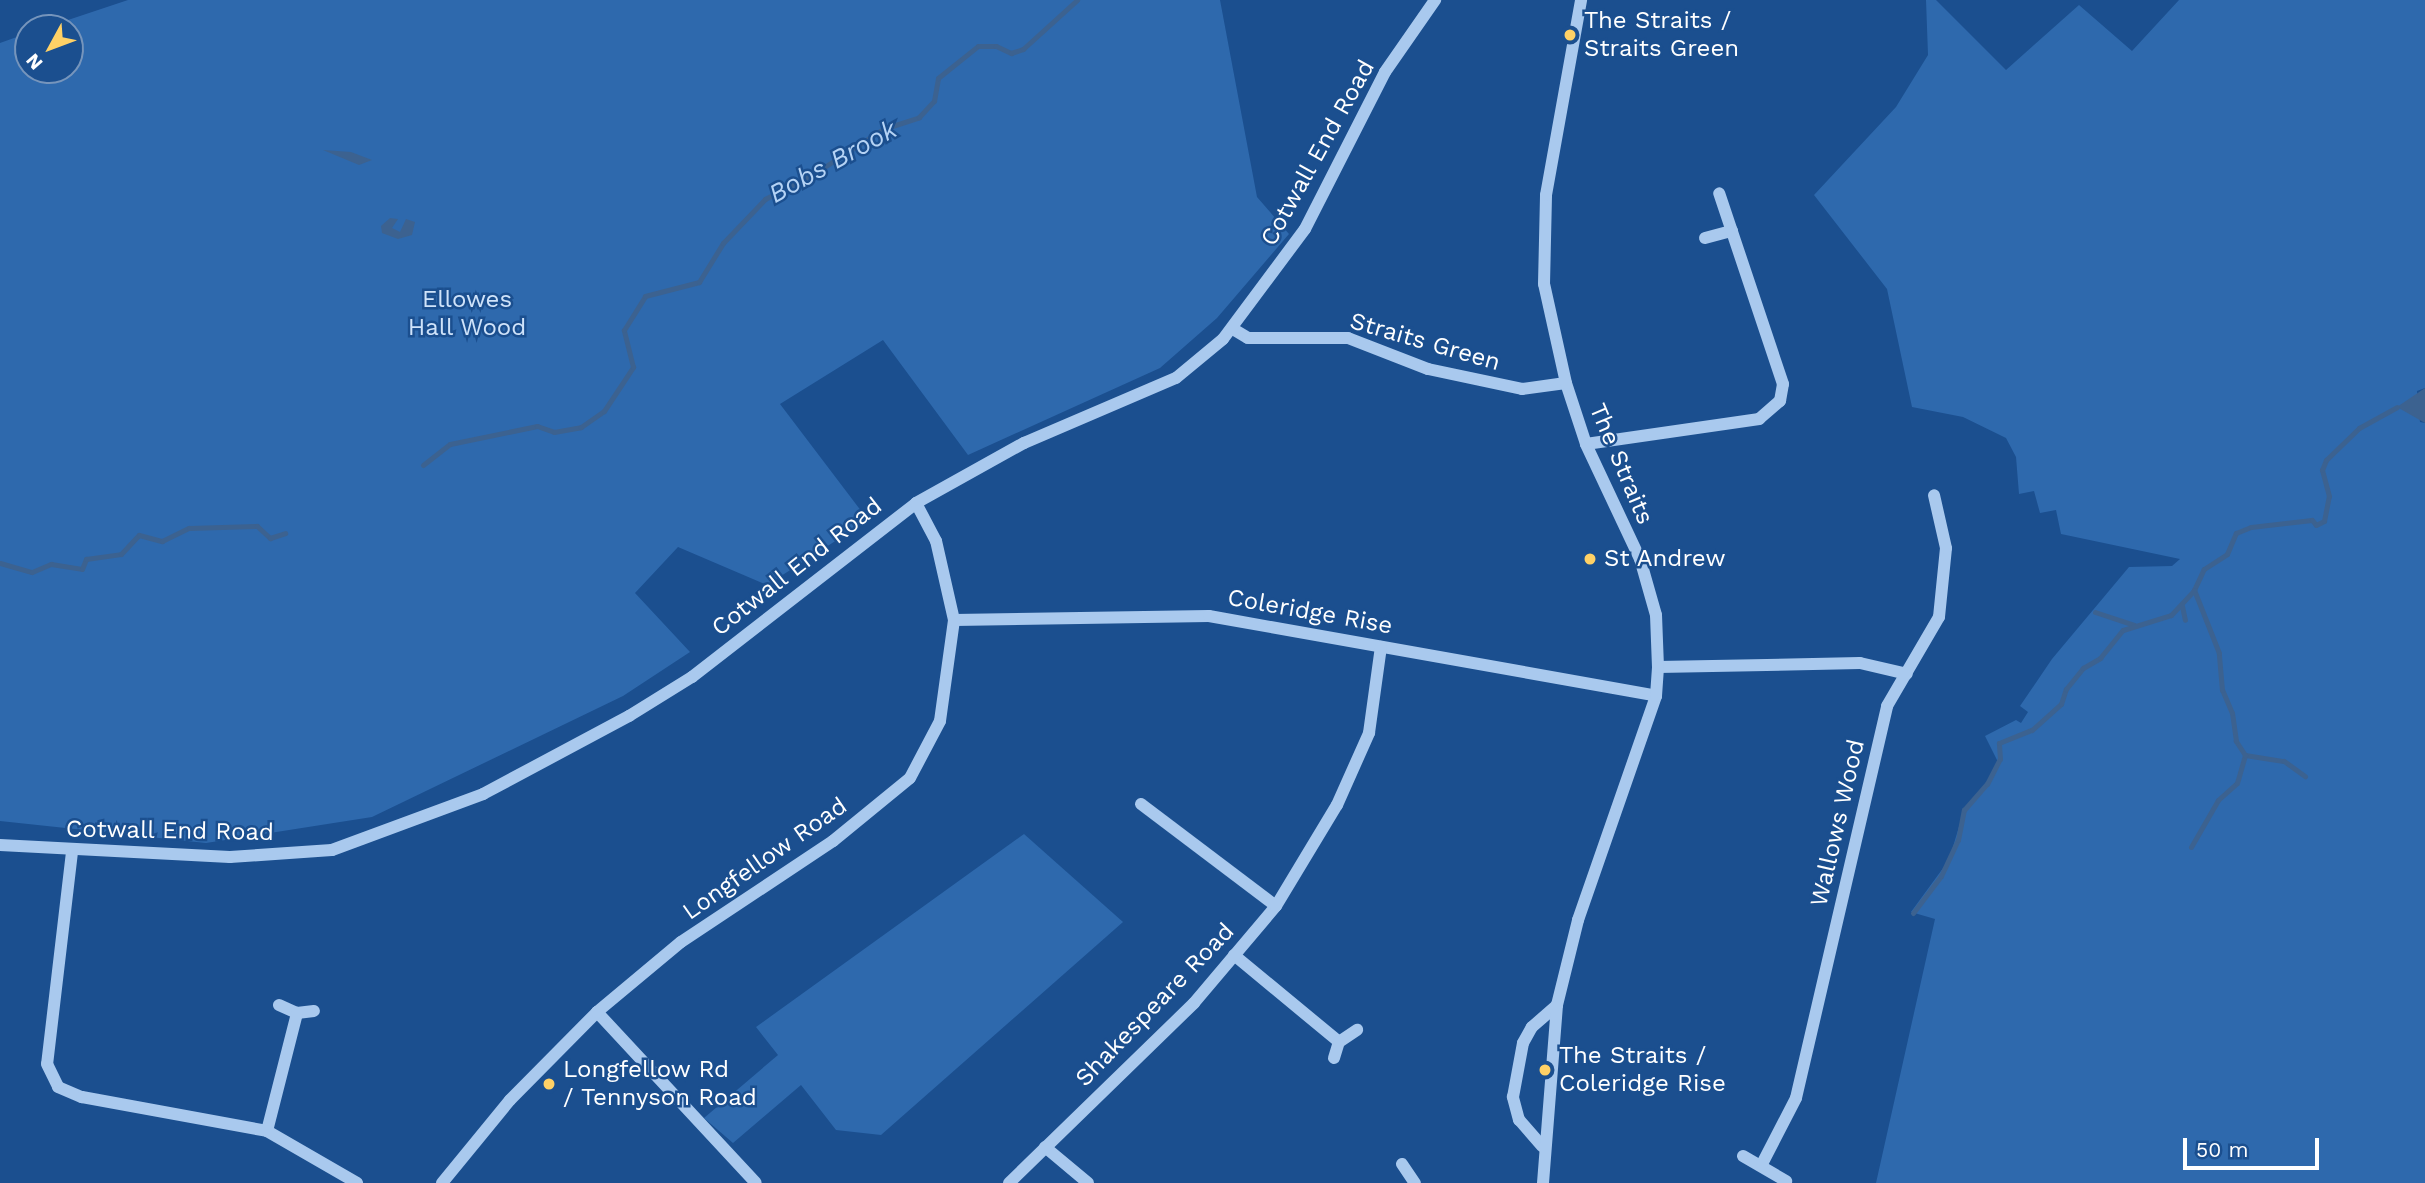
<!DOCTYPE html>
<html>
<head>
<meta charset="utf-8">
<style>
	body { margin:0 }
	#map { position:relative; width:2425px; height:1183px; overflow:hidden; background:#1b4f8f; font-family:"Work Sans",sans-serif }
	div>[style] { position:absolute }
	.green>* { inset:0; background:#2e69ad }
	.water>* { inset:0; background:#3c6290 }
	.stream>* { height:5px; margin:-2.5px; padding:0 2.5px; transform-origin:2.5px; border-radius:2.5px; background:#3c6290 }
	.minor>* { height:12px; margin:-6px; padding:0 6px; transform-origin:6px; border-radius:6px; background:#a9c9ee }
	.dots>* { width:19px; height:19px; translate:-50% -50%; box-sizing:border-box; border:4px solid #1b4f8f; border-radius:50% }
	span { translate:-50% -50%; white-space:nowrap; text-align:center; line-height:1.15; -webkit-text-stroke:5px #1b4f8f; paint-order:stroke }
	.poi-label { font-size:24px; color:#fff }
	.left { translate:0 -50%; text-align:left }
	.street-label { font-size:24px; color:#fff }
	.park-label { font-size:24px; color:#cfe3fa }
	.water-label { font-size:26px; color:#b5d3f5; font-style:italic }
	.north { position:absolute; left:14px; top:14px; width:70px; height:70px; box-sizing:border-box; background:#1b4f8f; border:2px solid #7695bc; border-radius:50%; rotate:229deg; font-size:19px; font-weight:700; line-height:28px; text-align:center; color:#fff }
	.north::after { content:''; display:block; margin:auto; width:24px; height:32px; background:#ffd166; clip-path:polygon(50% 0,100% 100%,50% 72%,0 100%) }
	.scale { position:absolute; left:2183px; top:1138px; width:136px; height:32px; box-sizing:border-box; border:4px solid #fff; border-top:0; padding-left:9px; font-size:21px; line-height:24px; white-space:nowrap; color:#fff; -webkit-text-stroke:5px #1b4f8f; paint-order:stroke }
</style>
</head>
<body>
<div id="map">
	<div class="green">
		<div style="clip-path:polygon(128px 0,1220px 0,1257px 197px,1289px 234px,1217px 318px,1160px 368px,968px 455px,883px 340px,780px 404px,868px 520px,767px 585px,678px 547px,635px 593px,690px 652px,623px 696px,372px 817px,206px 843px,0 821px,0 43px,28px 33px,28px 70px,70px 70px,70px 28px,44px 28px)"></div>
		<div style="clip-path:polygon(1926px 0,1936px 0,2006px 70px,2079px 5px,2132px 51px,2179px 0,2425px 0,2425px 388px,2417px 391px,2420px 422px,2425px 423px,2425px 1183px,1876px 1183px,1935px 919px,1911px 912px,1949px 860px,1964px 810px,1987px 784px,1998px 762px,1985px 736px,2016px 720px,2021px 723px,2028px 712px,2020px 706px,2052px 659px,2129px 567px,2172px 566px,2180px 559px,2061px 534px,2056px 510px,2040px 513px,2034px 491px,2019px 494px,2016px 457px,2006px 438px,1963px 417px,1912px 407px,1887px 289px,1814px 195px,1896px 107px,1928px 55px)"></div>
		<div style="clip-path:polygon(1024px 834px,1123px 922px,881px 1135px,836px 1130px,801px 1085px,733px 1143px,704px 1118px,778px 1055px,756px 1027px)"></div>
	</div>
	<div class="water">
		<div style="clip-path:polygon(323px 150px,351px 152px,372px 160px,359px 165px)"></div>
		<div style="clip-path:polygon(390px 218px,398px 219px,392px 228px,400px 232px,406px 219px,415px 222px,412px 235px,398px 239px,382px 233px,381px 226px)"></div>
		<div style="clip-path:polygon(2425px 388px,2425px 423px,2397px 407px)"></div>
	</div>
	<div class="stream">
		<div style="left:423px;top:465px;width:34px;rotate:-38deg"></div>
		<div style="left:450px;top:444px;width:89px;rotate:-11.7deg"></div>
		<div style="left:537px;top:426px;width:18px;rotate:19deg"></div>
		<div style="left:554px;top:432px;width:27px;rotate:-10deg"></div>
		<div style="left:581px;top:427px;width:28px;rotate:-35deg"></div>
		<div style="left:604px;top:411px;width:53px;rotate:-56.6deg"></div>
		<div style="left:633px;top:367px;width:38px;rotate:-104deg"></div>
		<div style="left:624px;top:330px;width:40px;rotate:-58deg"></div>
		<div style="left:645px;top:296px;width:56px;rotate:-14.5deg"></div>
		<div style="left:699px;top:282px;width:46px;rotate:-58.4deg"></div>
		<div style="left:723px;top:243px;width:61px;rotate:-46.3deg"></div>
		<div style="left:765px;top:199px;width:56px;rotate:-27.5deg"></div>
		<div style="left:815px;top:173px;width:81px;rotate:-32.9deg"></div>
		<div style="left:883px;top:129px;width:38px;rotate:-18deg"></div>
		<div style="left:919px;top:117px;width:22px;rotate:-47deg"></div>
		<div style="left:934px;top:101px;width:23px;rotate:-80deg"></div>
		<div style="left:938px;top:78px;width:51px;rotate:-38.7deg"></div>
		<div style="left:978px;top:46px;width:18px"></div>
		<div style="left:996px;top:46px;width:17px;rotate:25deg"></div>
		<div style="left:1011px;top:53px;width:13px;rotate:-18deg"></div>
		<div style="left:1023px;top:49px;width:73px;rotate:-42.2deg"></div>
		<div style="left:0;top:563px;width:33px;rotate:16deg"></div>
		<div style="left:32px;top:572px;width:21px;rotate:-23deg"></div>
		<div style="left:51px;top:564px;width:31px;rotate:9deg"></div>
		<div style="left:82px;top:569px;width:11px;rotate:-68deg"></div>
		<div style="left:86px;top:559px;width:35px;rotate:-8deg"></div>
		<div style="left:121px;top:554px;width:26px;rotate:-47deg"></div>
		<div style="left:139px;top:535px;width:24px;rotate:15deg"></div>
		<div style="left:162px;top:541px;width:30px;rotate:-26deg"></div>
		<div style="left:189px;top:528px;width:68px;rotate:-1.7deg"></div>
		<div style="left:257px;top:526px;width:18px;rotate:43deg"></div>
		<div style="left:270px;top:538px;width:16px;rotate:-18deg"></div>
		<div style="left:2182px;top:606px;width:14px;rotate:78deg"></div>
		<div style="left:2095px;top:612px;width:41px;rotate:18.4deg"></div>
		<div style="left:2245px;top:755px;width:39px;rotate:9deg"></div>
		<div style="left:2284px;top:761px;width:26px;rotate:36deg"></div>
		<div style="left:2191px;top:847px;width:54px;rotate:-60.1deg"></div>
		<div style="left:2218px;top:800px;width:25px;rotate:-42deg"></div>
		<div style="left:2237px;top:783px;width:29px;rotate:-74deg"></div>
		<div style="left:2245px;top:755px;width:17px;rotate:-123deg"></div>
		<div style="left:2236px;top:741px;width:28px;rotate:-98deg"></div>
		<div style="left:2232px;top:713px;width:25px;rotate:-113deg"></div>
		<div style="left:2222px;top:690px;width:37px;rotate:-95deg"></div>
		<div style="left:2219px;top:653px;width:68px;rotate:-111.6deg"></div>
		<div style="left:2194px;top:590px;width:23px;rotate:-65deg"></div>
		<div style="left:2204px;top:569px;width:27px;rotate:-33deg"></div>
		<div style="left:2227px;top:554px;width:23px;rotate:-67deg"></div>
		<div style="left:2236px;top:533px;width:16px;rotate:-22deg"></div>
		<div style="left:2251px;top:527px;width:61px;rotate:-6.5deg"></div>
		<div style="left:2312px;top:520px;width:6px;rotate:51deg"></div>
		<div style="left:2316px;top:525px;width:9px;rotate:-27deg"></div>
		<div style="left:2324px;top:521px;width:25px;rotate:-79deg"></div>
		<div style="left:2329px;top:496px;width:27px;rotate:-105deg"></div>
		<div style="left:2322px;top:470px;width:11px;rotate:-68deg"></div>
		<div style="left:2326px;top:460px;width:46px;rotate:-44.1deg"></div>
		<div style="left:2359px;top:428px;width:43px;rotate:-28.9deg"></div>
		<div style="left:1913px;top:913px;width:46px;rotate:-52.9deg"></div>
		<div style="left:1941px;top:876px;width:40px;rotate:-65deg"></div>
		<div style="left:1958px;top:840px;width:31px;rotate:-79deg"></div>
		<div style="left:1964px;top:810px;width:35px;rotate:-49deg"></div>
		<div style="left:1987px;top:784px;width:28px;rotate:-63deg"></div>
		<div style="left:2000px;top:759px;width:16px;rotate:-94deg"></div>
		<div style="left:1999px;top:743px;width:35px;rotate:-22deg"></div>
		<div style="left:2032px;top:730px;width:39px;rotate:-42deg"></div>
		<div style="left:2061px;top:704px;width:16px;rotate:-72deg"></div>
		<div style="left:2066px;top:689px;width:27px;rotate:-51deg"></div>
		<div style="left:2083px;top:668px;width:20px;rotate:-30deg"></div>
		<div style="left:2100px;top:658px;width:36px;rotate:-51deg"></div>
		<div style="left:2123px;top:630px;width:50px;rotate:-17.4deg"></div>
		<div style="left:2171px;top:615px;width:34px;rotate:-47deg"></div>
	</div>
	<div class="minor">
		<div style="left:1705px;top:238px;width:28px;rotate:-15deg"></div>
		<div style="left:1233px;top:329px;width:17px;rotate:31deg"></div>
		<div style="left:1248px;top:338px;width:100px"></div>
		<div style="left:1348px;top:338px;width:86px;rotate:21.2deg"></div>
		<div style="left:1428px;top:369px;width:96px;rotate:12deg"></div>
		<div style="left:1522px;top:389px;width:44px;rotate:-7.8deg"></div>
		<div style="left:1586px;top:444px;width:175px;rotate:-8.2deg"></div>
		<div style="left:1759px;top:419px;width:28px;rotate:-41deg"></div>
		<div style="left:1780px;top:401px;width:17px;rotate:-80deg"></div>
		<div style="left:1783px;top:384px;width:201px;rotate:-108.5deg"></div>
		<div style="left:954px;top:620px;width:255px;rotate:-0.9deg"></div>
		<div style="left:1209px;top:616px;width:454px;rotate:10.1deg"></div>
		<div style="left:1658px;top:667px;width:202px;rotate:-1.1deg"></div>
		<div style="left:1860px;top:663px;width:48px;rotate:13.2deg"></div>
		<div style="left:1141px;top:804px;width:169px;rotate:37.1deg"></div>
		<div style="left:0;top:845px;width:230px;rotate:3deg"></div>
		<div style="left:230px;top:857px;width:102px;rotate:-3.9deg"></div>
		<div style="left:332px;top:850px;width:161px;rotate:-20.3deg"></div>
		<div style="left:483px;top:794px;width:166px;rotate:-28.1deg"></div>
		<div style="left:629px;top:716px;width:74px;rotate:-31.8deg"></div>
		<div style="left:692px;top:677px;width:284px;rotate:-37.8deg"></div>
		<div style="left:916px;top:503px;width:124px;rotate:-29.1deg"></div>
		<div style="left:1024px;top:443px;width:165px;rotate:-23.2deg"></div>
		<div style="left:1176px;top:378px;width:61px;rotate:-39.7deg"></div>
		<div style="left:1223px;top:339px;width:137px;rotate:-53.3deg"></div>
		<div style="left:1305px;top:229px;width:176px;rotate:-63deg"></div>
		<div style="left:1385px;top:72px;width:88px;rotate:-55.2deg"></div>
		<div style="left:72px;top:852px;width:213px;rotate:96.7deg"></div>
		<div style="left:47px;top:1064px;width:25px;rotate:64deg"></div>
		<div style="left:58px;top:1087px;width:26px;rotate:23deg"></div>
		<div style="left:82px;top:1097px;width:188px;rotate:10.4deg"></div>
		<div style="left:267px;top:1131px;width:104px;rotate:30deg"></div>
		<div style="left:1234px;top:955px;width:136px;rotate:39.6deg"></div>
		<div style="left:279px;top:1005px;width:20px;rotate:24deg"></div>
		<div style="left:297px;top:1013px;width:17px;rotate:-7deg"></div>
		<div style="left:597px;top:1012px;width:233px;rotate:47.1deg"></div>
		<div style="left:1334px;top:1058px;width:17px;rotate:-73deg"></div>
		<div style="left:1339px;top:1042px;width:22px;rotate:-34deg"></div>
		<div style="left:267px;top:1131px;width:122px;rotate:-75.7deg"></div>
		<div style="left:1542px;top:1146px;width:35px;rotate:-131deg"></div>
		<div style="left:1519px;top:1120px;width:24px;rotate:-105deg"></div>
		<div style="left:1513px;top:1097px;width:55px;rotate:-79.5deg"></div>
		<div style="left:1523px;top:1043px;width:18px;rotate:-61deg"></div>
		<div style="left:1532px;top:1027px;width:33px;rotate:-41deg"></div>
		<div style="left:1045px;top:1147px;width:56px;rotate:39.9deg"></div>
		<div style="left:1743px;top:1156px;width:50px;rotate:30.2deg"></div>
		<div style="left:1402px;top:1164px;width:23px;rotate:56deg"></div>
		<div style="left:1762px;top:1164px;width:74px;rotate:-62.7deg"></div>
		<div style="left:1796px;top:1098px;width:402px;rotate:-76.9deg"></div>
		<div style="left:1887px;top:706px;width:103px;rotate:-59.7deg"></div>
		<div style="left:1939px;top:617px;width:69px;rotate:-84.2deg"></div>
		<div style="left:1946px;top:548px;width:54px;rotate:-102.8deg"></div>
		<div style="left:442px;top:1183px;width:107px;rotate:-50.7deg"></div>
		<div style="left:510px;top:1100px;width:124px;rotate:-45.3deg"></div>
		<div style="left:597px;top:1012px;width:109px;rotate:-39.8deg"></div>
		<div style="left:681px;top:942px;width:182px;rotate:-33.6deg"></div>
		<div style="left:833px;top:841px;width:99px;rotate:-39.3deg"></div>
		<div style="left:910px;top:778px;width:64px;rotate:-62.2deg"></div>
		<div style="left:940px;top:721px;width:102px;rotate:-82.1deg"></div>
		<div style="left:954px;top:620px;width:81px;rotate:-102.8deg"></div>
		<div style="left:936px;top:541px;width:43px;rotate:-117.8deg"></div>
		<div style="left:1009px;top:1183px;width:258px;rotate:-44.2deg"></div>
		<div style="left:1194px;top:1003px;width:127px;rotate:-49.8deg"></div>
		<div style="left:1276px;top:906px;width:118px;rotate:-58.9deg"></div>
		<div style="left:1337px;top:805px;width:79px;rotate:-66deg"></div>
		<div style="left:1369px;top:733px;width:87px;rotate:-82.1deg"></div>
		<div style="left:1543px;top:1183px;width:179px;rotate:-85.5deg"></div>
		<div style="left:1557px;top:1005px;width:88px;rotate:-76.1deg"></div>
		<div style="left:1578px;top:920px;width:237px;rotate:-70.8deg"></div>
		<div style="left:1656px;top:696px;width:29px;rotate:-86deg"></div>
		<div style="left:1658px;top:667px;width:52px;rotate:-92.2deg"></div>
		<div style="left:1656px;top:615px;width:58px;rotate:-105.9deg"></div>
		<div style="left:1640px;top:559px;width:127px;rotate:-115.2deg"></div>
		<div style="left:1586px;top:444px;width:64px;rotate:-108.2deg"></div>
		<div style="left:1566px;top:383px;width:101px;rotate:-102.5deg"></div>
		<div style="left:1544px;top:284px;width:89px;rotate:-88.7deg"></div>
		<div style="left:1546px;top:195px;width:198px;rotate:-79.8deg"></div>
	</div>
	<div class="dots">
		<div style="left:1570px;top:35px;background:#ffd166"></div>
		<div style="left:1590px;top:559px;background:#ffd166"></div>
		<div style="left:1545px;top:1070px;background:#ffd166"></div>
		<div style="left:549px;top:1084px;background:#ffd166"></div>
	</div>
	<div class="poi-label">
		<span class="left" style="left:1584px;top:35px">The Straits /<br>Straits Green</span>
		<span class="left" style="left:1604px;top:559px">St Andrew</span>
		<span class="left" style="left:1559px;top:1070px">The Straits /<br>Coleridge Rise</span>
		<span class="left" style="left:563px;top:1084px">Longfellow Rd<br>/ Tennyson Road</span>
	</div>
	<div class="street-label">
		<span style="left:1318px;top:153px;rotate:-61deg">Cotwall End Road</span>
		<span style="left:1425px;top:342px;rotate:16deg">Straits Green</span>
		<span style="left:1621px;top:464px;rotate:67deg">The Straits</span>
		<span style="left:797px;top:567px;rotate:-38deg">Cotwall End Road</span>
		<span style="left:1310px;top:612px;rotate:10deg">Coleridge Rise</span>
		<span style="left:1838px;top:823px;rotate:-77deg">Wallows Wood</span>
		<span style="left:170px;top:831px;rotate:1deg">Cotwall End Road</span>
		<span style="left:765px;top:859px;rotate:-35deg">Longfellow Road</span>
		<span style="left:1155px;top:1005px;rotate:-46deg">Shakespeare Road</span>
	</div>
	<div class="park-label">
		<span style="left:467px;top:314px">Ellowes<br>Hall Wood</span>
	</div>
	<div class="water-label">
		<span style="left:833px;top:162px;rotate:-29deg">Bobs Brook</span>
	</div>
	<div class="north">N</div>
	<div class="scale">50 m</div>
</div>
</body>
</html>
